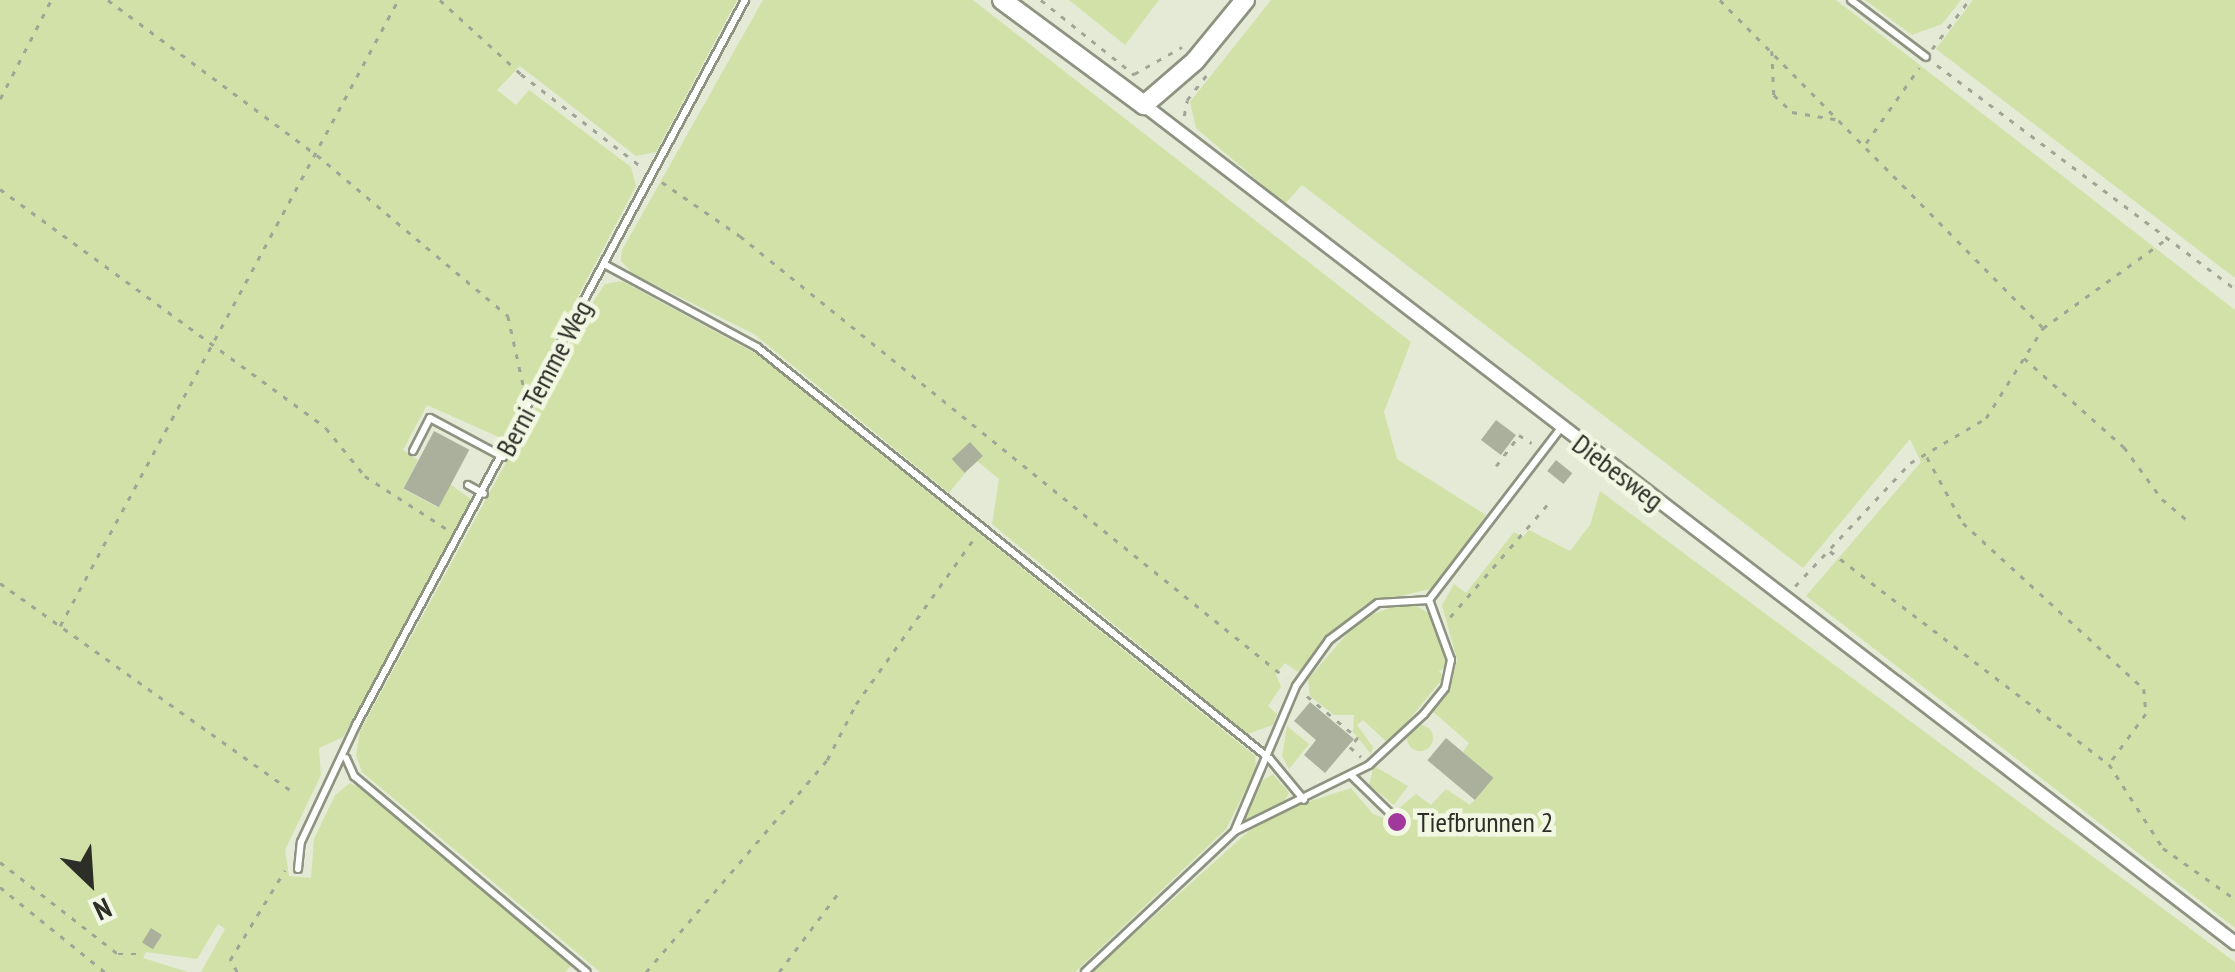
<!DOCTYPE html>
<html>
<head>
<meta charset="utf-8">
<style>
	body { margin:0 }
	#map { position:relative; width:2235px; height:972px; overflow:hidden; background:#e4ead6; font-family:"PT Sans Narrow",sans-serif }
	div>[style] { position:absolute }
	.green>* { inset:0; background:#d2e1a8 }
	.round { border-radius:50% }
	.building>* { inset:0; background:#abb09d; transform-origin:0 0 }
	.path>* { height:2.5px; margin-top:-1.25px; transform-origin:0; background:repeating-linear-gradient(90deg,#a0a596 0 5px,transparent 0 13px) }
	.roads { filter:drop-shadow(2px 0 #8d9380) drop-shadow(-2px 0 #8d9380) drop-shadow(0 2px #8d9380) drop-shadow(0 -2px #8d9380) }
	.lane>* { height:6px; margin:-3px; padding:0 3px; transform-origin:3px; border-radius:3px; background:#fff }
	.street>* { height:12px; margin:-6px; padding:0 6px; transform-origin:6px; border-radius:6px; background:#fff }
	.secondary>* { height:18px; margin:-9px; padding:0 9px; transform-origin:9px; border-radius:9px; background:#fff }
	.dots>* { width:28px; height:28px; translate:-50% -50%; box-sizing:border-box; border:5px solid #f2f7e3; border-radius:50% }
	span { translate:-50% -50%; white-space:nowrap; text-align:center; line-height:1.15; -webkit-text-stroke:9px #f2f7e3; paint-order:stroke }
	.street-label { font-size:28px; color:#2c2e27 }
	.poi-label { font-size:28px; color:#2c2e27 }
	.left { translate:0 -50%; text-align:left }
	.north { position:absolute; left:40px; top:832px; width:100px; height:100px; -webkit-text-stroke:8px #f2f7e3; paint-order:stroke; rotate:155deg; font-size:28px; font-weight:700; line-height:40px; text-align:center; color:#2c2e27 }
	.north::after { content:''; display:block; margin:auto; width:35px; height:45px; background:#2c2e27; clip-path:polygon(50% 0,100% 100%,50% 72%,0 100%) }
</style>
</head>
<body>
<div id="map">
	<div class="green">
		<div style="clip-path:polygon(0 0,737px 0,656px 152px,636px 156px,520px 66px,497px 90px,516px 105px,529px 90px,631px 167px,636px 186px,503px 439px,427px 405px,403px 450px,418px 460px,403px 489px,437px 507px,450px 484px,472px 500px,343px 737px,319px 748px,321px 775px,285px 850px,289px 876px,311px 878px,314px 839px,335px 795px,350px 783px,360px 788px,571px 966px,565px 972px,201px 972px,225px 929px,218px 924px,197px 959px,146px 952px,143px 958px,188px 972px,0 972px)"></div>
		<div style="clip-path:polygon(763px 0,973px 0,1411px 342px,1384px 412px,1397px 459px,1486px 515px,1434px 588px,1364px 605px,1298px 672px,1285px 663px,1276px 674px,1281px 687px,1268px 706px,1277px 714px,1273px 725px,1247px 734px,992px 524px,999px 479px,977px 461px,983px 456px,952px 459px,965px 473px,949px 493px,754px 334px,633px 274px,621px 261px,622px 250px)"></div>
		<div style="clip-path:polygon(1069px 0,1159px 0,1125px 45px)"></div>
		<div style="clip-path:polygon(1271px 0,1836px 0,2235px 310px,2235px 928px,1806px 596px,1921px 462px,1910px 439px,1803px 568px,1302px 185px,1285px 204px,1196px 128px,1190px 102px)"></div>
		<div style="clip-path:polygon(1865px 0,1961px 0,1942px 24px,1912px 35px)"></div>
		<div style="clip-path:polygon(1973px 0,2235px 0,2235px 278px,1936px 49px)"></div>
		<div style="clip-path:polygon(622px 281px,758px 355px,1255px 756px,1256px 769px,1226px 829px,1075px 972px,600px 972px,362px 772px,356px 755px,360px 731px,596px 297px,605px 284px)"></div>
		<div style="clip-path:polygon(1600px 491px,2235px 962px,2235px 972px,1092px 972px,1249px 831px,1286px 809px,1351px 788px,1373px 814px,1389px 820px,1385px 825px,1396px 834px,1408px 820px,1398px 809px,1416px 794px,1431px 805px,1446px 789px,1470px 805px,1493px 778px,1463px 752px,1469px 743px,1432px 711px,1450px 688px,1457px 660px,1442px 605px,1454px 584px,1466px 593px,1514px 532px,1523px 537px,1529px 530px,1570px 551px,1590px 525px)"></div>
		<div style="clip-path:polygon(1409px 601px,1434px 617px,1445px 652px,1447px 666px,1439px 671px,1444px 677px,1389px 744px,1363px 720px,1357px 725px,1373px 747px,1371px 754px,1353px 732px,1354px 715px,1334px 715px,1310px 696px,1308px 679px,1360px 619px)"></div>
		<div class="round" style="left:1407px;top:725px;width:26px;height:26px"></div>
		<div style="clip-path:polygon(1287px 726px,1309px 744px,1289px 769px,1282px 756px)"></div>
		<div style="clip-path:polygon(1374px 766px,1408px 786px,1394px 805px,1369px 785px)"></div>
		<div style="clip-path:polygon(1273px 774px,1289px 793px,1284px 802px,1245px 820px,1262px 781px)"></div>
	</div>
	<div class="building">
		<div style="left:1496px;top:420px;width:25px;height:25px;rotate:37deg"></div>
		<div style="left:434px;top:431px;width:40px;height:65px;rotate:28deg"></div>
		<div style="left:970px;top:442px;width:19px;height:25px;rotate:47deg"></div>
		<div style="left:1556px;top:460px;width:21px;height:14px;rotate:39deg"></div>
		<div style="clip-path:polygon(1310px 702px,1354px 739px,1325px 773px,1304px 755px,1316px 740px,1294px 721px)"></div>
		<div style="left:1446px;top:738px;width:62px;height:29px;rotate:40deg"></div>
		<div style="left:151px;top:928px;width:13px;height:17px;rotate:32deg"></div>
	</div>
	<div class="path">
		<div style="left:108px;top:0;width:260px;rotate:36.6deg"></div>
		<div style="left:317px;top:155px;width:250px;rotate:40.1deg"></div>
		<div style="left:508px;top:316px;width:74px;rotate:77.5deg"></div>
		<div style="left:440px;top:0;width:110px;rotate:42.4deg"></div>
		<div style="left:521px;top:74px;width:154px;rotate:37.6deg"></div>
		<div style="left:1041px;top:0;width:120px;rotate:38.6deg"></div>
		<div style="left:1720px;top:0;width:459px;rotate:45.4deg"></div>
		<div style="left:1932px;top:49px;width:61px;rotate:-52.9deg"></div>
		<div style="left:1772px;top:51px;width:44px;rotate:87.4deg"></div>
		<div style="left:1774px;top:95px;width:25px;rotate:43deg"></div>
		<div style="left:1792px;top:112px;width:49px;rotate:9.5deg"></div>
		<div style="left:1937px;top:65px;width:373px;rotate:36.9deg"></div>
		<div style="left:1134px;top:74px;width:55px;rotate:-29.4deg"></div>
		<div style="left:0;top:99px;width:111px;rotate:-62.7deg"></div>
		<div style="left:1184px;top:116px;width:16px;rotate:-79deg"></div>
		<div style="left:1187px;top:100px;width:31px;rotate:-52deg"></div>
		<div style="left:1866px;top:143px;width:92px;rotate:-54.8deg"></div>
		<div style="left:662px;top:182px;width:95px;rotate:34.7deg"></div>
		<div style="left:740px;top:236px;width:702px;rotate:38.99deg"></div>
		<div style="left:0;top:189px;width:404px;rotate:36.2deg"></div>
		<div style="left:326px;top:428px;width:62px;rotate:50.9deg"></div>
		<div style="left:365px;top:476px;width:98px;rotate:32.9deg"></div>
		<div style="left:2024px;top:358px;width:134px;rotate:41.7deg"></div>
		<div style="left:2124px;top:447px;width:64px;rotate:53.8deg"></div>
		<div style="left:2162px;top:499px;width:38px;rotate:40deg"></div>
		<div style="left:1927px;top:457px;width:75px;rotate:61.4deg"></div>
		<div style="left:1963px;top:523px;width:246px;rotate:42.5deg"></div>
		<div style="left:2144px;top:689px;width:25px;rotate:85deg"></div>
		<div style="left:2146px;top:714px;width:61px;rotate:126.3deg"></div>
		<div style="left:1496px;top:466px;width:39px;rotate:-53deg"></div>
		<div style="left:1519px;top:435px;width:15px;rotate:32deg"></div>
		<div style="left:1830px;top:551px;width:351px;rotate:37.4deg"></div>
		<div style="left:2109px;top:764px;width:100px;rotate:57.3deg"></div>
		<div style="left:2163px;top:848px;width:88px;rotate:35.3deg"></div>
		<div style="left:0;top:583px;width:360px;rotate:35.5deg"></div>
		<div style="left:1795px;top:586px;width:168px;rotate:-46.9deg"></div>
		<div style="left:1910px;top:463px;width:88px;rotate:-30.6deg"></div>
		<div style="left:1986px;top:418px;width:107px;rotate:-57.7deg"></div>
		<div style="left:2043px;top:328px;width:150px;rotate:-35.8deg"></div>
		<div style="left:1450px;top:617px;width:148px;rotate:-49.1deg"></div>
		<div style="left:60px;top:626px;width:711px;rotate:-61.63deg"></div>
		<div style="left:1307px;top:696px;width:66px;rotate:39.5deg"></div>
		<div style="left:1358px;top:738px;width:12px;rotate:132deg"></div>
		<div style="left:1350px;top:747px;width:15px;rotate:42deg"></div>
		<div style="left:0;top:862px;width:150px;rotate:37.9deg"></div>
		<div style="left:118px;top:954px;width:23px"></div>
		<div style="left:0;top:887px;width:135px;rotate:39deg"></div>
		<div style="left:237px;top:972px;width:14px;rotate:-120deg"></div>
		<div style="left:230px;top:960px;width:105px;rotate:-58.6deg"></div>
		<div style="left:646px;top:972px;width:279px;rotate:-49.5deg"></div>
		<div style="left:827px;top:760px;width:63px;rotate:-62.6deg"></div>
		<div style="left:856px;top:704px;width:206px;rotate:-54.5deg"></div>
		<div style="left:779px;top:972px;width:100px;rotate:-53.1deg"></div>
	</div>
	<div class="roads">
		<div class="lane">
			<div style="left:1851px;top:0;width:94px;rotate:37.2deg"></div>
			<div style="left:604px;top:264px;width:174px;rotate:28.5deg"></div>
			<div style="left:757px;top:347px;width:658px;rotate:38.77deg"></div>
			<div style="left:1270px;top:759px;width:53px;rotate:50.3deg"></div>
			<div style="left:413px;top:451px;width:37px;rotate:-63deg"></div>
			<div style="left:430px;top:418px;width:83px;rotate:28.1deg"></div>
			<div style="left:468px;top:485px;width:18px;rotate:29deg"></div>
			<div style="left:346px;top:758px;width:20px;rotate:66deg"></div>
			<div style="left:354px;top:776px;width:304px;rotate:40.1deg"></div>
			<div style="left:1351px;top:775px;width:56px;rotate:44.3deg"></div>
			<div style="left:1235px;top:830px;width:156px;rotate:-67deg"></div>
			<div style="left:1296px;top:686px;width:57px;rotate:-54.3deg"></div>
			<div style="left:1329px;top:640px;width:61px;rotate:-37.1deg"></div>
			<div style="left:1378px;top:603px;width:51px;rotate:-3.4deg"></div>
			<div style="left:298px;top:869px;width:27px;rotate:-84deg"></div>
			<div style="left:301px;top:842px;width:129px;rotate:-64.8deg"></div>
			<div style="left:356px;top:725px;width:823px;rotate:-61.78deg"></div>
			<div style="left:1085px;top:972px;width:206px;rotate:-43.2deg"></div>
			<div style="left:1235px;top:831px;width:149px;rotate:-26.2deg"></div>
			<div style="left:1369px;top:765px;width:75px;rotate:-42.8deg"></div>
			<div style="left:1424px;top:714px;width:33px;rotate:-51deg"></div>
			<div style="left:1445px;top:688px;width:29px;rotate:-78deg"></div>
			<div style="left:1451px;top:660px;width:64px;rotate:-110.1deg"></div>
			<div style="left:1429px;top:600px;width:215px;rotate:-52.5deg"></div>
		</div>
		<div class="street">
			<div style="left:1144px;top:105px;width:1376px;rotate:37.53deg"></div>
		</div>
		<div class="secondary">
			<div style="left:1002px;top:0;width:177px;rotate:36.5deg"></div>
			<div style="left:1144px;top:105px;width:67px;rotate:-40.8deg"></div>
			<div style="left:1195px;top:61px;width:79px;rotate:-50.7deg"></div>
		</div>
	</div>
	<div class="dots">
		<div style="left:1397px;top:822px;background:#a1399c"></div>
	</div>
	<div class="street-label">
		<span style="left:544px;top:378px;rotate:-62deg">Berni Temme Weg</span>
		<span style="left:1618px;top:472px;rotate:37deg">Diebesweg</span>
	</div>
	<div class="poi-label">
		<span class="left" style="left:1417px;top:822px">Tiefbrunnen 2</span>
	</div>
	<div class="north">N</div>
</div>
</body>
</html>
